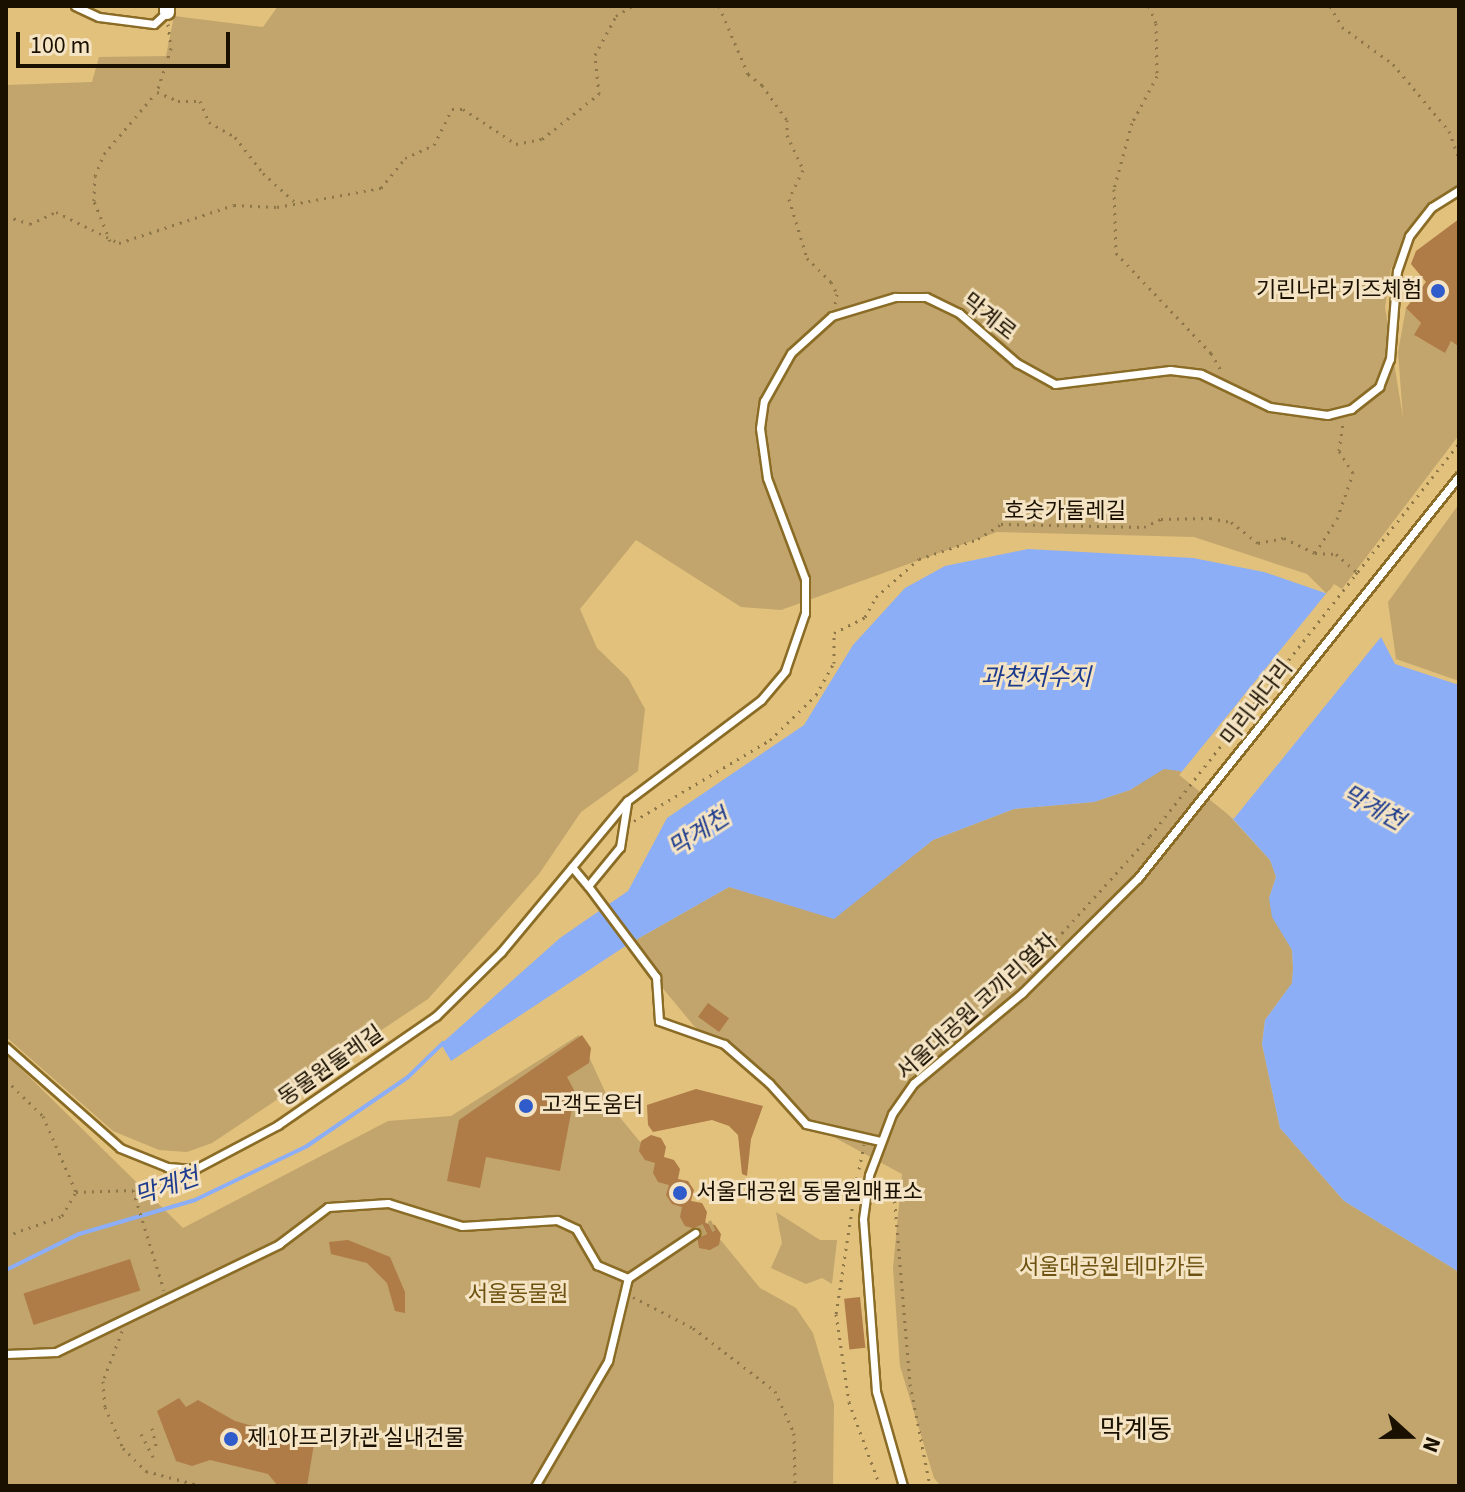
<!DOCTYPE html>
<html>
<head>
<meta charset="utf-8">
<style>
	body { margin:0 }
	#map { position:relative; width:1465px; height:1492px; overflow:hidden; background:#e2c17d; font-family:"Source Sans 3","Noto Sans KR",sans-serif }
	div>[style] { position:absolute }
	.green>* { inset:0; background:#c1a56c }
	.water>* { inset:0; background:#8caef7 }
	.pier>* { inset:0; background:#e2c17d; transform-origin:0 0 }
	.stream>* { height:4px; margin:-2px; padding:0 2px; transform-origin:2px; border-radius:2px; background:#8caef7 }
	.building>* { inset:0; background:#af7b47; transform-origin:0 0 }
	.pedestrian-tunnel>* { height:11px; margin-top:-5.5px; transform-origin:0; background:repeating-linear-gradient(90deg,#ba9e64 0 11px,transparent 0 16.5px) }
	.path>* { height:3px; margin-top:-1.5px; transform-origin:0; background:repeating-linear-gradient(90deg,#8d7648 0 2px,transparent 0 8px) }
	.roads { filter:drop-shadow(2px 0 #8a6c26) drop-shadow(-2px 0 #8a6c26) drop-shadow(0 2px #8a6c26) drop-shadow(0 -2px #8a6c26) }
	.service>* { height:7px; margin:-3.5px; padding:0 3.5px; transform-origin:3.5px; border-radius:3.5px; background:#fff }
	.minor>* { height:14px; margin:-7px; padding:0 7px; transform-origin:7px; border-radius:7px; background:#fff }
	.dots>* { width:22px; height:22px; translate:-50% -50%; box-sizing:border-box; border:4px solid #f5e4c3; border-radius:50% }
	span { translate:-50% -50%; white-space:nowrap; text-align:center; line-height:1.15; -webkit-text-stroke:6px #f5e4c3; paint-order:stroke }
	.poi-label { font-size:22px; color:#1a1000 }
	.right { translate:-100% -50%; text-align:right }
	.left { translate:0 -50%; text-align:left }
	.street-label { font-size:22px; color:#1a1000 }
	.park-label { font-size:22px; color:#6d5211 }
	.water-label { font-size:24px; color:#1c3b8e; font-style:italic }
	.quarter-label { font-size:26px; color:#1a1000 }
	.frame { position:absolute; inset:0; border:8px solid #1a1000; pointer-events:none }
	.north { position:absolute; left:1369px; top:1396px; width:80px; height:80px; -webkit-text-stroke:6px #f5e4c3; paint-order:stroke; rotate:111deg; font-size:22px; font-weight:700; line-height:32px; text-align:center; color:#1a1000 }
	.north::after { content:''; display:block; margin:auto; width:28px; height:36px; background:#1a1000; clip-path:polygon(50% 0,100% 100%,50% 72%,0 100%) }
	.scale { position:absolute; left:16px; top:32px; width:214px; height:36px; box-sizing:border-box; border:4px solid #1a1000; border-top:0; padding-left:10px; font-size:24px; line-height:28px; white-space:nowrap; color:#1a1000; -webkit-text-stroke:6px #f5e4c3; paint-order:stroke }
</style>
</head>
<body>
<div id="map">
	<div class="green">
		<div style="clip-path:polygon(278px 6px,1459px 6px,1459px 190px,1432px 207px,1411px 232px,1391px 269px,1385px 307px,1403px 418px,1398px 352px,1406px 308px,1421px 323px,1415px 336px,1444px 352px,1451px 341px,1459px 347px,1459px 435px,1342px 589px,1334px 584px,1327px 594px,1307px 574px,1194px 537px,997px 532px,781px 610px,741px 607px,636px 540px,580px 609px,597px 648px,628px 678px,645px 709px,638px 771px,581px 812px,539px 874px,428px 999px,212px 1143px,187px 1152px,159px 1150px,113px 1131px,6px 1037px,6px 85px,92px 82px,99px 57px,166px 56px,174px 16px,263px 27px)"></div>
		<div style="clip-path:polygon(1459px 504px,1459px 681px,1396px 659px,1388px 602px)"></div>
		<div style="clip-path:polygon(1164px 768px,1180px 771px,1202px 786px,1270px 860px,1276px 877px,1269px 898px,1292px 950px,1293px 968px,1292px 983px,1265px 1020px,1262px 1044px,1280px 1128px,1344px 1201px,1459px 1272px,1459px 1486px,941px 1486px,934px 1478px,900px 1366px,893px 1268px,902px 1174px,817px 1128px,694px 1026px,627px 945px,729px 887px,834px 918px,933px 840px,1014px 809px,1094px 802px,1130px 790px)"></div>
		<div style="clip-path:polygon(579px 1035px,613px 1109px,760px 1288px,796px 1308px,813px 1333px,834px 1404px,833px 1486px,6px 1486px,6px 1054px,183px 1228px,388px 1121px,451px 1116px)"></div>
		<div style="clip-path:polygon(776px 1212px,820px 1240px,837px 1240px,832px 1284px,822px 1278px,806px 1284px,771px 1268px,782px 1243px)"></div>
	</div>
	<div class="water">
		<div style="clip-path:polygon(1028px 549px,1193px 558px,1264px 572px,1331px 595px,1381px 637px,1395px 664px,1459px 685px,1459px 1272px,1344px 1201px,1280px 1128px,1262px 1044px,1265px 1020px,1292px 983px,1293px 968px,1292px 950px,1272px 917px,1269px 898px,1276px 877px,1270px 860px,1203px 786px,1180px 771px,1164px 769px,1130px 790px,1094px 802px,1014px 809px,933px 840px,834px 919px,729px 887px,627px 945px,451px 1061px,441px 1044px,560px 938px,628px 891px,667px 818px,804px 725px,853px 645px,905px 588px,945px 566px)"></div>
	</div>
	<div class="pier">
		<div style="left:1329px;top:590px;width:70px;height:238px;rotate:39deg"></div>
	</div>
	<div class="stream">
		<div style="left:6px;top:1270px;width:81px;rotate:-26.3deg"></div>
		<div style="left:79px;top:1234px;width:121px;rotate:-16.3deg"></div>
		<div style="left:195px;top:1200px;width:124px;rotate:-25.7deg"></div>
		<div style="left:307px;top:1146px;width:122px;rotate:-34.3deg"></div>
		<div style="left:408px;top:1077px;width:49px;rotate:-44.2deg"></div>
	</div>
	<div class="building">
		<div style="clip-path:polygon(1459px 219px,1459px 347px,1451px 341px,1445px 353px,1414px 335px,1421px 323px,1406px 308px,1426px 282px,1411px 264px,1416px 251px)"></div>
		<div style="left:708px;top:1003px;width:26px;height:17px;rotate:36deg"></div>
		<div style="clip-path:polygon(582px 1035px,591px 1048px,589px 1063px,567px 1077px,575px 1092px,560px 1171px,486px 1157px,480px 1188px,447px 1181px,459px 1120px)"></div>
		<div style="clip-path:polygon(696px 1089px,763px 1106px,751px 1139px,747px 1176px,742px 1174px,738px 1135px,729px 1126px,712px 1120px,653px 1132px,648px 1125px,647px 1105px)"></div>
		<div style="clip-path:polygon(651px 1135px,661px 1138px,666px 1147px,664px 1157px,674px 1160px,680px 1169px,678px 1179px,688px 1181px,694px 1190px,691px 1201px,702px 1203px,707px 1212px,705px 1223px,715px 1225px,721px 1234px,719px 1245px,710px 1250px,699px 1248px,696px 1229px,685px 1226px,680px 1217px,682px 1207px,672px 1204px,666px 1195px,669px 1185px,658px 1182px,653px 1173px,655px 1163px,645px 1160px,639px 1151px,641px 1141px)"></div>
		<div style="clip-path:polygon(348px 1240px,390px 1257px,405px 1292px,405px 1313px,395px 1311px,387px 1283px,367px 1263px,331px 1254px,329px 1242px)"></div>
		<div style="left:130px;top:1259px;width:33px;height:112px;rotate:72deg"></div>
		<div style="left:860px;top:1297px;width:51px;height:16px;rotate:84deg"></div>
		<div style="clip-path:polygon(179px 1398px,186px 1407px,198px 1400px,235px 1421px,314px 1444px,307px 1486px,278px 1486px,268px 1474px,210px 1460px,192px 1466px,176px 1461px,157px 1411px)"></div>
	</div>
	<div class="pedestrian-tunnel">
		<div style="left:695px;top:1233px;width:20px;rotate:-24deg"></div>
	</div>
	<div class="path">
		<div style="left:719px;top:6px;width:74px;rotate:66.9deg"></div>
		<div style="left:748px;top:74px;width:18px;rotate:38deg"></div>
		<div style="left:762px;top:85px;width:43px;rotate:54.5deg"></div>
		<div style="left:787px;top:120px;width:15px;rotate:90deg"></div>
		<div style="left:787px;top:135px;width:38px;rotate:65deg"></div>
		<div style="left:803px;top:170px;width:32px;rotate:116deg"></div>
		<div style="left:789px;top:199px;width:62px;rotate:73deg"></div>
		<div style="left:807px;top:258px;width:34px;rotate:45deg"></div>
		<div style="left:831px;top:282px;width:13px;rotate:63deg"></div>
		<div style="left:837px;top:294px;width:10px;rotate:101deg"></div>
		<div style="left:1149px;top:6px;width:18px;rotate:68deg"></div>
		<div style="left:1156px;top:23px;width:53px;rotate:88.9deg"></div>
		<div style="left:1157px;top:76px;width:53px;rotate:118deg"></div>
		<div style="left:1132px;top:123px;width:68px;rotate:105.3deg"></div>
		<div style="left:1114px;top:189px;width:64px;rotate:88.2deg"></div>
		<div style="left:1116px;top:253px;width:138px;rotate:46.5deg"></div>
		<div style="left:1211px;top:353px;width:22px;rotate:60deg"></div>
		<div style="left:1330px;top:6px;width:24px;rotate:60deg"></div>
		<div style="left:1342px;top:27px;width:63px;rotate:36deg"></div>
		<div style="left:1393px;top:64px;width:87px;rotate:50.1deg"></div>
		<div style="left:1449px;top:131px;width:29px;rotate:70deg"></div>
		<div style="left:168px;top:24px;width:24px;rotate:83deg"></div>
		<div style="left:171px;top:48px;width:46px;rotate:107.7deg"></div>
		<div style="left:157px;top:92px;width:23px;rotate:23deg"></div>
		<div style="left:178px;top:101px;width:22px"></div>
		<div style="left:200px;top:101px;width:23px;rotate:67deg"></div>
		<div style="left:209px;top:122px;width:30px;rotate:30deg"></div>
		<div style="left:235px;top:137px;width:46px;rotate:52.1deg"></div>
		<div style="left:263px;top:173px;width:45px;rotate:42.3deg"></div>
		<div style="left:6px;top:216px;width:25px;rotate:18deg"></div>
		<div style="left:30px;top:224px;width:29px;rotate:-25deg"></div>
		<div style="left:56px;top:212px;width:70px;rotate:26.2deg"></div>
		<div style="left:119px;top:243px;width:121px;rotate:-18.3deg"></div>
		<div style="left:234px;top:205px;width:43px;rotate:2.7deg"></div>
		<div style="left:277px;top:207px;width:106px;rotate:-10.4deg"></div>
		<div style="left:381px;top:188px;width:38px;rotate:-51deg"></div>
		<div style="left:405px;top:158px;width:32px;rotate:-24deg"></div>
		<div style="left:434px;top:145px;width:40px;rotate:-63.4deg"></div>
		<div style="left:452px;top:109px;width:11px"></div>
		<div style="left:463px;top:109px;width:64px;rotate:33.4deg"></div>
		<div style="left:516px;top:144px;width:26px;rotate:-11deg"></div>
		<div style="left:542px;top:139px;width:73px;rotate:-38.3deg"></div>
		<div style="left:599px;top:94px;width:39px;rotate:-96deg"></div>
		<div style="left:595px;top:55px;width:44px;rotate:-61.7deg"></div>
		<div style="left:616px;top:16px;width:19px;rotate:-32deg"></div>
		<div style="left:110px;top:241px;width:43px;rotate:-111.8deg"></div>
		<div style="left:94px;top:201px;width:25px;rotate:-88deg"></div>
		<div style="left:95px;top:176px;width:24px;rotate:-68deg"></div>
		<div style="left:104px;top:154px;width:80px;rotate:-49.6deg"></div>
		<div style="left:1315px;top:553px;width:40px;rotate:-57.1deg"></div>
		<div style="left:1337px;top:519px;width:49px;rotate:-70.8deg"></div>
		<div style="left:1353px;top:473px;width:26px;rotate:-122deg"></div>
		<div style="left:1339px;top:451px;width:29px;rotate:-82deg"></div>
		<div style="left:634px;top:821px;width:158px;rotate:-30.8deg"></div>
		<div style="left:770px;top:740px;width:64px;rotate:-44.4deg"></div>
		<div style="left:816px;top:695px;width:37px;rotate:-61deg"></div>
		<div style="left:834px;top:663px;width:30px;rotate:-90deg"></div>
		<div style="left:834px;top:633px;width:35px;rotate:-27deg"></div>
		<div style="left:865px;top:617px;width:23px;rotate:-61deg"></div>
		<div style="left:876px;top:597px;width:57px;rotate:-41.5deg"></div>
		<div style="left:919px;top:559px;width:62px;rotate:-18.7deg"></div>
		<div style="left:978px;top:539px;width:27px;rotate:-33deg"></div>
		<div style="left:1001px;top:524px;width:143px;rotate:1.2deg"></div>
		<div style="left:1144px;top:527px;width:19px;rotate:-25deg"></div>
		<div style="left:1161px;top:519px;width:49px;rotate:-1.2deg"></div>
		<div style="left:1210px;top:518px;width:21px;rotate:11deg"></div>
		<div style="left:1231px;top:522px;width:34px;rotate:38deg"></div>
		<div style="left:1258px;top:543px;width:26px;rotate:-11deg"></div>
		<div style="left:1284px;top:538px;width:34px;rotate:26deg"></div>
		<div style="left:1315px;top:553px;width:21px;rotate:3deg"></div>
		<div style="left:1336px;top:554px;width:28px;rotate:41deg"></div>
		<div style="left:1357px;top:572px;width:8px;rotate:120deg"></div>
		<div style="left:950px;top:1037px;width:153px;rotate:-42.9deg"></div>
		<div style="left:1062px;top:933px;width:131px;rotate:-47.8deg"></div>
		<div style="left:1150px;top:836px;width:500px;rotate:-51.8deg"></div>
		<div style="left:6px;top:1080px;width:52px;rotate:44.2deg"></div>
		<div style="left:43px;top:1116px;width:83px;rotate:66.5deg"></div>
		<div style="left:76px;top:1192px;width:57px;rotate:-2deg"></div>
		<div style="left:133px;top:1190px;width:105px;rotate:72.8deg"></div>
		<div style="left:859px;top:1169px;width:25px;rotate:-78deg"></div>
		<div style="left:857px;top:1177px;width:139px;rotate:98.7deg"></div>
		<div style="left:836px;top:1314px;width:89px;rotate:81.6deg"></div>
		<div style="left:849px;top:1402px;width:90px;rotate:69.7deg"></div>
		<div style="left:894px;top:1193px;width:192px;rotate:85.2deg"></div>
		<div style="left:910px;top:1384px;width:104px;rotate:78.9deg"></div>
		<div style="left:6px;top:1236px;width:59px;rotate:-19.7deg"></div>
		<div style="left:62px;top:1216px;width:28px;rotate:-60deg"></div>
		<div style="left:633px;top:1297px;width:68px;rotate:27.3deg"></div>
		<div style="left:693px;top:1328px;width:103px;rotate:37.5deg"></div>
		<div style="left:775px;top:1391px;width:46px;rotate:65.7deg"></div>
		<div style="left:794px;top:1433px;width:53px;rotate:88.9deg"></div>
		<div style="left:122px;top:1331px;width:53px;rotate:110.8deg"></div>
		<div style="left:103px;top:1381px;width:26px;rotate:86deg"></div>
		<div style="left:105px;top:1407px;width:45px;rotate:66.3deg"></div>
		<div style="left:123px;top:1448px;width:33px;rotate:45deg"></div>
		<div style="left:146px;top:1471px;width:58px;rotate:15deg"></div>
		<div style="left:152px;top:1428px;width:18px;rotate:77deg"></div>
		<div style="left:141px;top:1434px;width:30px;rotate:62deg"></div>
	</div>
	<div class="roads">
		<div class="service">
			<div style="left:75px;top:6px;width:26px;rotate:25deg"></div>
			<div style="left:99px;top:17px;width:55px;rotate:7.3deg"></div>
			<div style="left:154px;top:24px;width:18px;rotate:-43deg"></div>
			<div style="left:627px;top:803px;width:45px;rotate:99deg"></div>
			<div style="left:620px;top:847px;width:50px;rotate:129.4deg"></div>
			<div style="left:588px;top:886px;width:114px;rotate:53.2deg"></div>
			<div style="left:656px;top:977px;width:44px;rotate:86.1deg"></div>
			<div style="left:659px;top:1021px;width:69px;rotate:19.5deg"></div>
			<div style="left:724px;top:1044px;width:60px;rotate:40.9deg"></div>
			<div style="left:769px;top:1083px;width:55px;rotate:47.9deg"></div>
			<div style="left:806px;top:1124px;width:76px;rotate:12.9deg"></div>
			<div style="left:572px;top:867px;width:25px;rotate:50deg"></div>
			<div style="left:6px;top:1047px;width:152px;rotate:41.5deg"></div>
			<div style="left:120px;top:1148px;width:51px;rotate:22deg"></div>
			<div style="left:167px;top:1167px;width:28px;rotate:4deg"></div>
			<div style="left:195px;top:1169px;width:94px;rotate:-27.9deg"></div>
			<div style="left:278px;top:1125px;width:192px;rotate:-34.6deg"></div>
			<div style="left:436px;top:1016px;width:91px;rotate:-44.6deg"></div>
			<div style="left:501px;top:952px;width:197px;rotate:-50.2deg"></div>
			<div style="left:627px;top:801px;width:168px;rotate:-37deg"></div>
			<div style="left:761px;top:700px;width:38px;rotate:-50deg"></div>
			<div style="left:785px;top:671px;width:61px;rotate:-71deg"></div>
			<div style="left:805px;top:613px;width:34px;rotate:-90deg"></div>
			<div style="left:805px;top:579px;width:108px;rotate:-110.6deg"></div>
			<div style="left:767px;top:478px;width:50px;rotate:-98deg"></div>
			<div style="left:760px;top:428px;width:27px;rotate:-82deg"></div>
			<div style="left:764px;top:401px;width:55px;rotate:-60.6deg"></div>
			<div style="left:791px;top:353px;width:55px;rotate:-42.1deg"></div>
			<div style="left:832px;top:316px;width:66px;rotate:-16.8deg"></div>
			<div style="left:895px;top:297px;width:31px"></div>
			<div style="left:926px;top:297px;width:37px;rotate:26deg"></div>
			<div style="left:959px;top:313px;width:77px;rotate:40.8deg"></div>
			<div style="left:1017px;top:363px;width:43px;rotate:28.9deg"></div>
			<div style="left:1055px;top:384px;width:116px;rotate:-6.9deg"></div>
			<div style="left:1170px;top:370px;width:31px;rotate:7deg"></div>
			<div style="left:1201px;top:374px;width:76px;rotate:25.6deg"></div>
			<div style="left:1270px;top:407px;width:58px;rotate:8deg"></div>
			<div style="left:1327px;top:415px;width:25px;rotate:-14deg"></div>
			<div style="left:1351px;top:409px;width:36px;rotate:-38deg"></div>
			<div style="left:1379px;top:387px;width:30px;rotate:-69deg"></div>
			<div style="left:1390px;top:359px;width:88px;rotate:-85.5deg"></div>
			<div style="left:1397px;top:271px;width:37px;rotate:-71deg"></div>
			<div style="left:1409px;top:236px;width:37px;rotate:-52deg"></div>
			<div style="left:1432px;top:207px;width:32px;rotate:-32deg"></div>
			<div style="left:6px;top:1354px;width:50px;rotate:-2.3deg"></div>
			<div style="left:56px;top:1352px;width:248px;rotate:-25.8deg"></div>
			<div style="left:279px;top:1244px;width:61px;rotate:-37.1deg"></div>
			<div style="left:328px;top:1207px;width:60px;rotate:-3.8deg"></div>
			<div style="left:388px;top:1203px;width:77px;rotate:17.3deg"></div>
			<div style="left:462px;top:1226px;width:95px;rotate:-3.6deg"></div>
			<div style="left:557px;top:1220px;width:21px;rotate:25deg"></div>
			<div style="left:576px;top:1229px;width:42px;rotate:59.7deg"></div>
			<div style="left:597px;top:1265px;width:34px;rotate:23deg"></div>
			<div style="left:628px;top:1278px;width:81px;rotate:-33.9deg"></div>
			<div style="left:535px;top:1486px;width:145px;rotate:-59.7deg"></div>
			<div style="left:608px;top:1361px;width:85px;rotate:-76.5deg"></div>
			<div style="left:903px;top:1486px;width:99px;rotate:-105.9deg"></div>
			<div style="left:876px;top:1391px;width:172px;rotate:-94.3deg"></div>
			<div style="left:863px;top:1219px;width:44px;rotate:-82.2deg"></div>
			<div style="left:869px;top:1175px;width:65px;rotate:-69.3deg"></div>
			<div style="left:892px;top:1114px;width:38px;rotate:-55deg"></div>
			<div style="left:914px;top:1083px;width:141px;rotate:-39.8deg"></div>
			<div style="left:1022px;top:993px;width:163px;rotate:-44.8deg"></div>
			<div style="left:1138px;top:878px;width:514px;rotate:-51.39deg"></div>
		</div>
		<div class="minor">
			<div style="left:167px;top:12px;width:6px;rotate:-90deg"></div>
		</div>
	</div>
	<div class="dots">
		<div style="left:1438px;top:291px;background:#305bcb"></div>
		<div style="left:526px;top:1106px;background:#305bcb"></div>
		<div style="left:680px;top:1193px;background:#305bcb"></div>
		<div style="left:231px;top:1439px;background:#305bcb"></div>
	</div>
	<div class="poi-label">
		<span class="right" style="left:1422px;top:291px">기린나라 키즈체험</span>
		<span class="left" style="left:542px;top:1106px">고객도움터</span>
		<span class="left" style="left:696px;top:1193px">서울대공원 동물원매표소</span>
		<span class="left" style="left:247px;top:1439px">제1아프리카관 실내건물</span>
	</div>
	<div class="street-label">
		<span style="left:989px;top:317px;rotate:38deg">막계로</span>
		<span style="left:1065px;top:512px">호숫가둘레길</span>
		<span style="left:1257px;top:703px;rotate:-52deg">미리내다리</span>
		<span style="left:977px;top:1007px;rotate:-42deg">서울대공원 코끼리열차</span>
		<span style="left:331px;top:1066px;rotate:-35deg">동물원둘레길</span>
	</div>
	<div class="park-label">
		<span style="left:1112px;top:1268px">서울대공원 테마가든</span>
		<span style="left:518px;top:1295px">서울동물원</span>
	</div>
	<div class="water-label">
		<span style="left:1036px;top:678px">과천저수지</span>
		<span style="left:1373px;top:808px;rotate:29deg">막계천</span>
		<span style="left:699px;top:833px;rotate:-33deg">막계천</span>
		<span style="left:167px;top:1187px;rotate:-19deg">막계천</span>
	</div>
	<div class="quarter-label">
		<span style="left:1136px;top:1430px">막계동</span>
	</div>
	<div class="frame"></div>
	<div class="north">N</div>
	<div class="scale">100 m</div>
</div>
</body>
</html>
